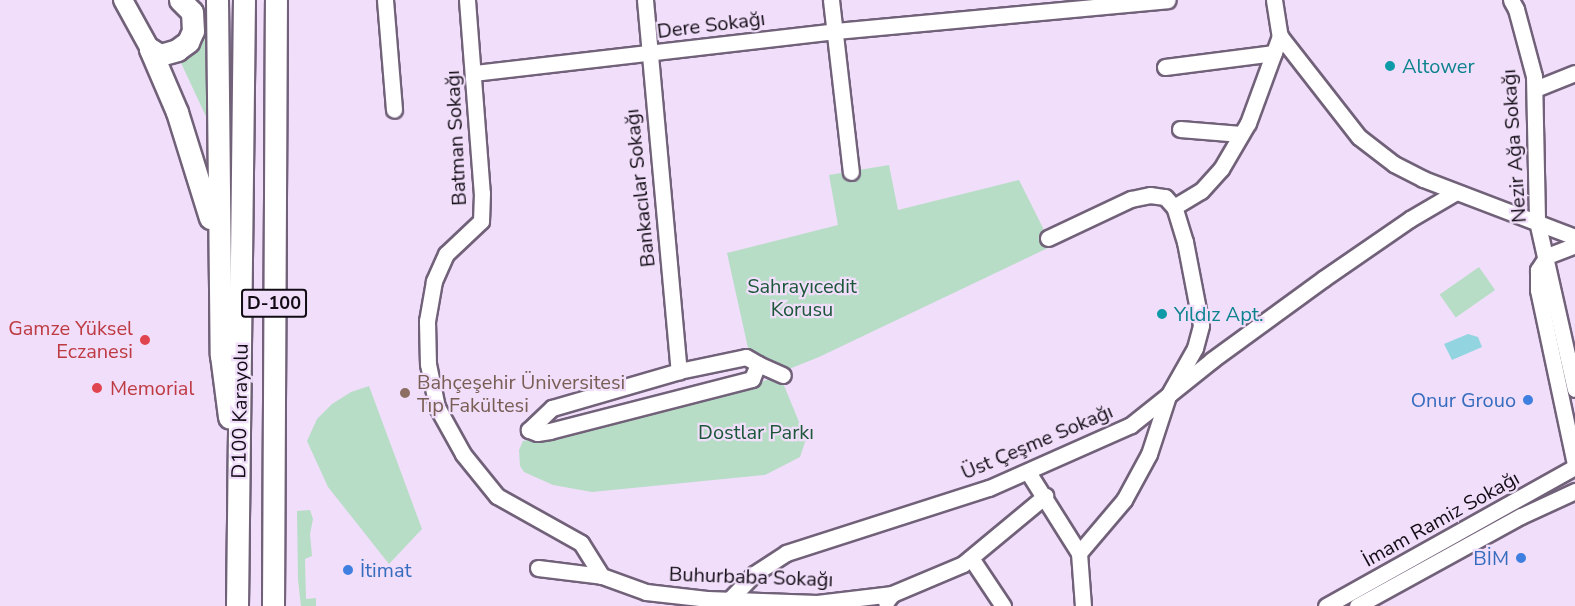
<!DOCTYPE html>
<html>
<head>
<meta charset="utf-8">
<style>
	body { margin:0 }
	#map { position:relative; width:1575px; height:606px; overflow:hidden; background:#f1defa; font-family:"Nunito Sans",sans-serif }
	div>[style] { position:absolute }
	.green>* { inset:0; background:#b7ddc6; transform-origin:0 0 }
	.water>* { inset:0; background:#92d5e0 }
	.roads { filter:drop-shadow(2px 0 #716179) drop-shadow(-2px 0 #716179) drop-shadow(0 2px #716179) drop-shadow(0 -2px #716179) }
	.minor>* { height:15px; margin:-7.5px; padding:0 7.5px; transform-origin:7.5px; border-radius:7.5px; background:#fff }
	.major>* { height:18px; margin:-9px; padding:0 9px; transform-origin:9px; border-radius:9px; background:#fff }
	.highway>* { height:21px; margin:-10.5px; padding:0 10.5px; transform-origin:10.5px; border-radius:10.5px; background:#fff }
	.dots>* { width:16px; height:16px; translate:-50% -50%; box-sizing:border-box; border:3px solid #f1defa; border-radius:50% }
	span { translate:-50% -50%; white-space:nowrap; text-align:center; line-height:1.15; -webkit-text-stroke:4.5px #f1defa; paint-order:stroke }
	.shield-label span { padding:2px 4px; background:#f1defa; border:2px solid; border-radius:4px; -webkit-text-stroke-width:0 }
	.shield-label { font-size:18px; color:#120c15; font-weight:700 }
	.street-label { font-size:20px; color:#120c15 }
	.culture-label { font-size:20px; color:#0d838f }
	.left { translate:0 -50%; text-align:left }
	.park-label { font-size:20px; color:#1c573a }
	.health-label { font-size:20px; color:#be3a42 }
	.right { translate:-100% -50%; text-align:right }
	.education-label { font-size:20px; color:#785e54 }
	.shop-label { font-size:20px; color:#366cbe }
</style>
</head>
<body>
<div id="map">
	<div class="green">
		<div style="clip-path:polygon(205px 36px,209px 123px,176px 52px)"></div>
		<div style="clip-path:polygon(889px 165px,898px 210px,1019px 180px,1052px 246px,819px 357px,784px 371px,755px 356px,748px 348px,727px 253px,838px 225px,829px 175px)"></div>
		<div style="left:1479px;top:267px;width:28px;height:48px;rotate:55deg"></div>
		<div style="clip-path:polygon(769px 379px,783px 383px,806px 439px,800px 457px,765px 475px,592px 492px,553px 485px,524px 472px,520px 466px,519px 450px,523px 441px,723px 397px)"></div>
		<div style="clip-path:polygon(369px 386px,422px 529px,389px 564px,328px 487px,307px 441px,317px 419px,332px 404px,351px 392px)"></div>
		<div style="clip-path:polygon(310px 510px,313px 519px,310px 534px,312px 556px,305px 559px,306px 599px,316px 598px,316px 606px,301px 606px,298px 580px,297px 511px)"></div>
	</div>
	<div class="water">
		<div style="clip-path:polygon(1468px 334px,1478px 337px,1482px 347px,1452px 360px,1444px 344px)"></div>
	</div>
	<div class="roads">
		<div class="minor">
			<div style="left:385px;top:0;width:110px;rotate:85.3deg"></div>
			<div style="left:467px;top:0;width:194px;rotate:85.6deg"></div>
			<div style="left:482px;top:193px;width:28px;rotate:92deg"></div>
			<div style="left:481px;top:221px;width:48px;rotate:136.7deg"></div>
			<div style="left:446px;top:254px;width:30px;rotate:114deg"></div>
			<div style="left:434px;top:281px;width:41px;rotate:99.9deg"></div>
			<div style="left:427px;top:321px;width:43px;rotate:88.7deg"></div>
			<div style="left:428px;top:364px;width:44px;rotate:78.2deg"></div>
			<div style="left:437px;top:407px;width:54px;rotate:61deg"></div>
			<div style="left:463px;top:454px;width:54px;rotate:51deg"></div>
			<div style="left:497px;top:496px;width:96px;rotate:29.2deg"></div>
			<div style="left:581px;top:543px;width:39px;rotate:58deg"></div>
			<div style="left:645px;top:0;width:373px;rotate:84.8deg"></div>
			<div style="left:831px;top:0;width:173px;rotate:83.4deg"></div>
			<div style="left:1274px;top:0;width:36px;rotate:81deg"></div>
			<div style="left:1280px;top:36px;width:128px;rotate:52deg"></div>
			<div style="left:1359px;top:137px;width:44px;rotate:37.6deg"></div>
			<div style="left:1394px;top:164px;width:33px;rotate:27deg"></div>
			<div style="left:1423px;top:179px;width:163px;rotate:20.9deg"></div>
			<div style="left:1511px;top:0;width:10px;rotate:61deg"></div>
			<div style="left:1516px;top:9px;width:69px;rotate:75deg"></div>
			<div style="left:1534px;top:76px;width:145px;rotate:88.8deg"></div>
			<div style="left:1537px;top:221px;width:172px;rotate:77.3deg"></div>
			<div style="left:1165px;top:67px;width:110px;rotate:-7.3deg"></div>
			<div style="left:474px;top:73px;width:363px;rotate:-6.6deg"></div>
			<div style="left:835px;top:31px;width:334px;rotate:-5.3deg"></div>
			<div style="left:1535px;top:89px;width:43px;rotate:-21.8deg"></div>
			<div style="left:1180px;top:129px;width:61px;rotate:4.7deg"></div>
			<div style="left:1048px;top:238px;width:92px;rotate:-25.2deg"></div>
			<div style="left:1131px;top:199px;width:19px;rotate:-12deg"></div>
			<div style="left:1150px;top:195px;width:15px;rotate:8deg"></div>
			<div style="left:1165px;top:197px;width:13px;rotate:48deg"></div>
			<div style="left:1547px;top:256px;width:17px;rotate:123deg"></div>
			<div style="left:1538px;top:270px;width:20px;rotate:90deg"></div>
			<div style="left:1538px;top:290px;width:178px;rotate:78deg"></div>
			<div style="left:1547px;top:256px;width:30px;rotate:-21deg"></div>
			<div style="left:746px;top:357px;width:14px;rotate:30deg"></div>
			<div style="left:758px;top:364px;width:16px;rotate:112deg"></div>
			<div style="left:752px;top:379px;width:209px;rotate:165.6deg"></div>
			<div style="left:550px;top:431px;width:13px;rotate:171deg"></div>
			<div style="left:537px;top:433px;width:9px;rotate:-159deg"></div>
			<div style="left:529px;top:430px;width:32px;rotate:-44deg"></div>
			<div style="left:552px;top:408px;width:132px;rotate:-16.2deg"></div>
			<div style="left:679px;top:371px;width:68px;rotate:-11.8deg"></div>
			<div style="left:758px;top:364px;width:27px;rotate:24deg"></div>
			<div style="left:1028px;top:472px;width:96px;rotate:57.8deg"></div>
			<div style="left:1079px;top:553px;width:53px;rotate:85.7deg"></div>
			<div style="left:1079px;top:553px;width:70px;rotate:-49.7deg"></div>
			<div style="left:1124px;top:500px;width:52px;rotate:-61.5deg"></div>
			<div style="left:1149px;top:454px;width:61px;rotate:-71.9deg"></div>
			<div style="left:1168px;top:396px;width:55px;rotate:-60.6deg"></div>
			<div style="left:1195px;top:348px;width:24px;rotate:-75deg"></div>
			<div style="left:1201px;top:325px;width:85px;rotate:-100.9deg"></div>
			<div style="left:1185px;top:242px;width:37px;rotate:-107deg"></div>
			<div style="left:1174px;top:207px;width:31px;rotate:-31deg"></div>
			<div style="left:1201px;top:191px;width:30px;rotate:-48deg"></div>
			<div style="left:1221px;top:169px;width:53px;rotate:-59.6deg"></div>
			<div style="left:1248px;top:123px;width:93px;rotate:-69.8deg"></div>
			<div style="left:971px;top:558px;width:58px;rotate:56.3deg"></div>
			<div style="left:538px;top:568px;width:64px;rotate:7.1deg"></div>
			<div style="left:602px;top:576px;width:47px;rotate:20deg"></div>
			<div style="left:646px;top:592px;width:61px;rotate:6.5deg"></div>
			<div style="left:707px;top:599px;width:110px;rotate:2.1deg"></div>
			<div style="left:817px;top:603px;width:76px;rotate:-6.8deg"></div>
			<div style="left:729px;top:600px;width:36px;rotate:-46deg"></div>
			<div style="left:754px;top:574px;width:38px;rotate:-33deg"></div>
			<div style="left:786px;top:553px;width:213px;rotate:-17.8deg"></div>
			<div style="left:989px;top:488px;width:155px;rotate:-23.9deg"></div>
			<div style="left:1131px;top:425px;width:104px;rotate:-38.7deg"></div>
			<div style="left:1212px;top:360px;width:137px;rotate:-36.1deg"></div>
			<div style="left:1323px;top:279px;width:106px;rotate:-34.6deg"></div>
			<div style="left:1410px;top:219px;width:53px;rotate:-30.4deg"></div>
			<div style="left:886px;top:602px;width:10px;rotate:-53deg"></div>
			<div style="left:892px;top:594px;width:77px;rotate:-22.9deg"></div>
			<div style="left:963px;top:564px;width:107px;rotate:-39.7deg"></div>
			<div style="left:1326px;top:606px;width:285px;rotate:-29.2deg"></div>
			<div style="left:1357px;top:606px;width:187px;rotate:-28.8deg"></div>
			<div style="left:1521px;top:516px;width:60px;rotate:-24.8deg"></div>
		</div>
		<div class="major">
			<div style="left:123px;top:0;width:56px;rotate:61.1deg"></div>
		</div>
		<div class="highway">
			<div style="left:217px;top:0;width:355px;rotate:89.4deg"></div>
			<div style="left:221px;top:355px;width:63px;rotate:82.6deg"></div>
			<div style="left:150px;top:49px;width:69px;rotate:66.8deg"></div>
			<div style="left:177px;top:112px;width:111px;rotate:72.7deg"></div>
			<div style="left:150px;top:49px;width:12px;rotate:31deg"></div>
			<div style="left:160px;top:55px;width:18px;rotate:-16deg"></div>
			<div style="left:177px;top:50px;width:14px;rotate:-36deg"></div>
			<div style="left:188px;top:42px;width:12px;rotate:-66deg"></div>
			<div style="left:193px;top:31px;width:19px;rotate:-93deg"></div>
			<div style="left:192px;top:12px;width:17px;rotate:-135deg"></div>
			<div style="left:237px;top:606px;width:606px;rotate:-89.34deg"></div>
			<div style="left:273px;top:606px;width:606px;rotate:-89.72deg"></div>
		</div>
	</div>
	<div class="dots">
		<div style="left:1390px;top:66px;background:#0f9aa8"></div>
		<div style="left:1162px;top:314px;background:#0f9aa8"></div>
		<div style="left:145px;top:340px;background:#e0444e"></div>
		<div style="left:97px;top:388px;background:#e0444e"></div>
		<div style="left:405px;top:393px;background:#8d6e63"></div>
		<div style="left:1528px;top:400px;background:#3f7fe0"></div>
		<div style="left:1521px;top:558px;background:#3f7fe0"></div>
		<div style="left:348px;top:570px;background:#3f7fe0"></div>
	</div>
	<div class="shield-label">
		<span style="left:274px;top:303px">D-100</span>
	</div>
	<div class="street-label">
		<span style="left:711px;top:25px;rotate:-7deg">Dere Sokağı</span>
		<span style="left:456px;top:138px;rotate:-93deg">Batman Sokağı</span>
		<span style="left:1514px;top:146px;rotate:-94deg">Nezir Ağa Sokağı</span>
		<span style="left:640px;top:188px;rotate:-96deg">Bankacılar Sokağı</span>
		<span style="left:240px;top:411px;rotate:-89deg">D100 Karayolu</span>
		<span style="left:1037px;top:442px;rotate:-23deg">Üst Çeşme Sokağı</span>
		<span style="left:1441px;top:519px;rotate:-29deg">İmam Ramiz Sokağı</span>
		<span style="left:751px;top:577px;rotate:2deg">Buhurbaba Sokağı</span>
	</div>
	<div class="culture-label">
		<span class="left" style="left:1402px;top:66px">Altower</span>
		<span class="left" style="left:1174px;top:314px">Yıldız Apt.</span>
	</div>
	<div class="park-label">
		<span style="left:802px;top:298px">Sahrayıcedit<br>Korusu</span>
		<span style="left:756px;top:432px">Dostlar Parkı</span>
	</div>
	<div class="health-label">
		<span class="right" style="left:133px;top:340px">Gamze Yüksel<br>Eczanesi</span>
		<span class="left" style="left:110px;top:388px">Memorial</span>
	</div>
	<div class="education-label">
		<span class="left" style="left:417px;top:394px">Bahçeşehir Üniversitesi<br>Tıp Fakültesi</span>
	</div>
	<div class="shop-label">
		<span class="right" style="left:1516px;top:400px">Onur Grouo</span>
		<span class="right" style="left:1509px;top:558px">BİM</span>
		<span class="left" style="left:360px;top:570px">İtimat</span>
	</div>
</div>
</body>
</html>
